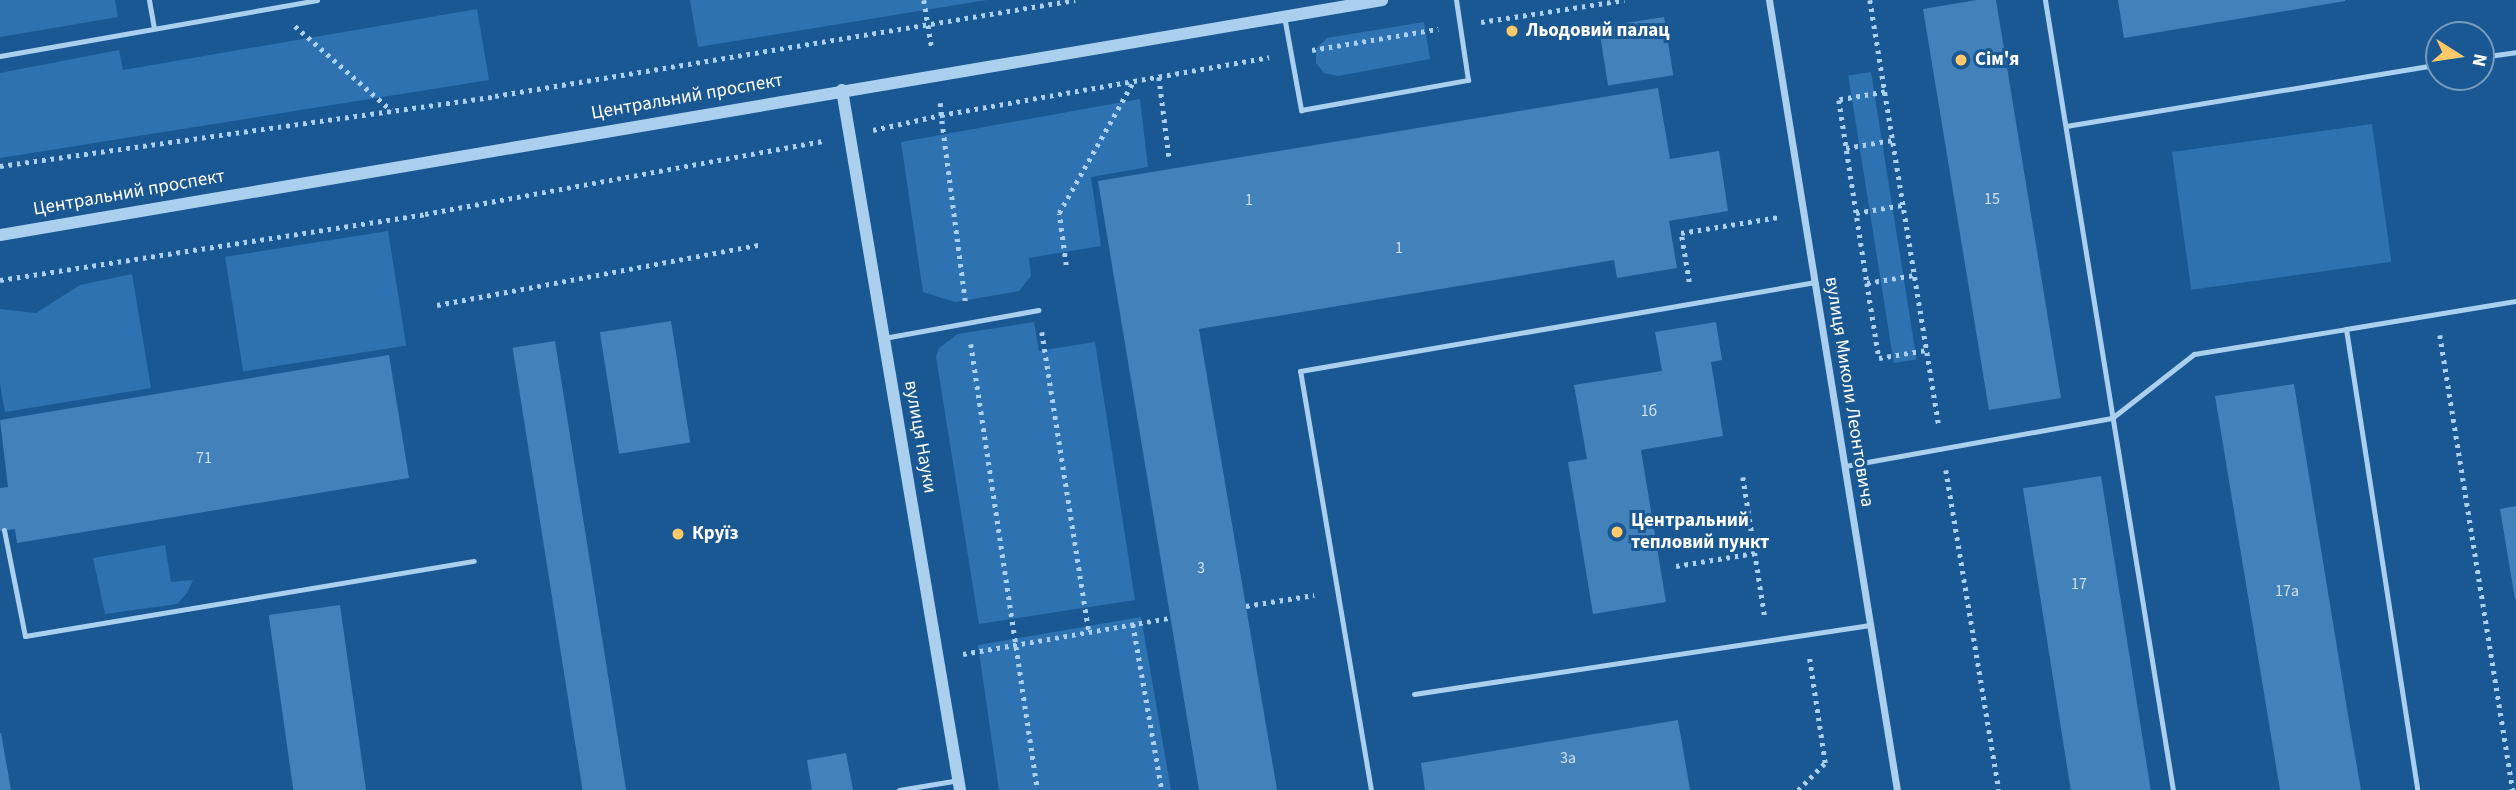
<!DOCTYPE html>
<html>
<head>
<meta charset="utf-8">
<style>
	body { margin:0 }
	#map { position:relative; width:2516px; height:790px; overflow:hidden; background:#1a5893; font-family:"Source Sans 3",sans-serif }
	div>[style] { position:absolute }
	.green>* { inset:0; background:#2e72b2; transform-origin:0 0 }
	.building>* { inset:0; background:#4381ba; transform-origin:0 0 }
	.path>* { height:4.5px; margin-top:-2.25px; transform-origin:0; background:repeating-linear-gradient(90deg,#abcfef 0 3.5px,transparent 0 8.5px) }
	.service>* { height:5px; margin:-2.5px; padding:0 2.5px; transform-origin:2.5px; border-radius:2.5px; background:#abcfef }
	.minor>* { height:7px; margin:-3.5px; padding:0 3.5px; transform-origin:3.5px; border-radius:3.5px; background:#abcfef }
	.tertiary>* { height:12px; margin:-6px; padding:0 6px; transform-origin:6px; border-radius:6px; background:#abcfef }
	.dots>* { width:19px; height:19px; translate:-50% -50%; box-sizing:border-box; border:4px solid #1a5893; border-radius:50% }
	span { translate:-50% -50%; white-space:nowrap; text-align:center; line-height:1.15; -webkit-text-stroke:6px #1a5893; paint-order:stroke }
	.number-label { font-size:16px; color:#d0e0ee }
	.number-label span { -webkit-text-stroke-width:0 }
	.poi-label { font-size:19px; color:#fff; font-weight:700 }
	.left { translate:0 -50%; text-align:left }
	.street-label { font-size:19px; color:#fff }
	.north { position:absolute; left:2425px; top:21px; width:70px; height:70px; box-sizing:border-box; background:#1a5893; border:2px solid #769bbe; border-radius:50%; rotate:102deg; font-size:19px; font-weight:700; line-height:28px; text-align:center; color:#fff }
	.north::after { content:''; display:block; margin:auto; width:24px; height:32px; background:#ffc96a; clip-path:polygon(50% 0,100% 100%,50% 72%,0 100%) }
</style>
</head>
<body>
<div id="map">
	<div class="green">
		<div style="clip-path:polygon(0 0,115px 0,118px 17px,0 37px)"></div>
		<div style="clip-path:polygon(690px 0,987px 0,698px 47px)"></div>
		<div style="clip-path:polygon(477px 9px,489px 80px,0 158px,0 73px,119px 50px,123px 70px)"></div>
		<div style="clip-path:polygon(1424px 22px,1430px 59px,1338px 76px,1324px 73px,1316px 63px,1316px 49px,1327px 38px)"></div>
		<div style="left:1871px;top:72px;width:291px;height:23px;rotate:81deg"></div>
		<div style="clip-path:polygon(1140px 99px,1148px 167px,1091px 177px,1101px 246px,1029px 258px,1031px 276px,1019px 291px,955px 302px,923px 292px,901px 142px)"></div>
		<div style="left:2372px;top:124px;width:139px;height:202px;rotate:82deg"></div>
		<div style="left:388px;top:231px;width:116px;height:165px;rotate:81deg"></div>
		<div style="clip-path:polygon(132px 274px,151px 388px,5px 412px,0 384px,0 309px,36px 313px,80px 285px)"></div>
		<div style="clip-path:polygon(1034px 322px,1039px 351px,1095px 342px,1135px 600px,979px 624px,936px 357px,939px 348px,958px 334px)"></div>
		<div style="clip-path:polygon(165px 545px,171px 582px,193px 580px,187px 593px,177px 604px,105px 614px,93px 558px)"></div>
		<div style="clip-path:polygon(1141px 617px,1171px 790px,999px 790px,978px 645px)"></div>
	</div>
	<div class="building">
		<div style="clip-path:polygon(1977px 0,1996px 0,2061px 398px,1989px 410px,1923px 9px)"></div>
		<div style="clip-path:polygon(2118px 0,2345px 0,2345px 1px,2124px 38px)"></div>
		<div style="left:1664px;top:17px;width:59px;height:66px;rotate:81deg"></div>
		<div style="clip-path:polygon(1658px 88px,1670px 159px,1719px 151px,1728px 211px,1669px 221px,1677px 268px,1617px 278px,1614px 260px,1199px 329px,1277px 790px,1199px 790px,1098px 181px)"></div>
		<div style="left:671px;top:321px;width:123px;height:72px;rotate:81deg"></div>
		<div style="clip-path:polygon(1716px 322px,1722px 360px,1711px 362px,1723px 436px,1641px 450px,1666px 602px,1593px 614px,1568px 462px,1587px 459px,1574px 385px,1662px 371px,1655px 332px)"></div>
		<div style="left:555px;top:341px;width:455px;height:43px;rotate:81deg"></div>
		<div style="clip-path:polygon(389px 355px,409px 478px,17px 543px,15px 529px,0 531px,0 488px,8px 487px,0 420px)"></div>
		<div style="clip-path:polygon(2294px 384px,2349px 721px,2361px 790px,2280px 790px,2215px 396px)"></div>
		<div style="left:2101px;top:476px;width:318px;height:79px;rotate:81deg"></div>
		<div style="clip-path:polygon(2516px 506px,2516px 599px,2515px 599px,2500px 509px)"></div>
		<div style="left:340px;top:605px;width:187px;height:72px;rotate:82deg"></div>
		<div style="clip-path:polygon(1678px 720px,1690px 790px,1425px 790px,1421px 763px)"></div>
		<div style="clip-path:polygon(0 733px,1px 733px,11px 790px,0 790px)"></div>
		<div style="clip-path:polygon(846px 753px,853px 790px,812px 790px,807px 760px)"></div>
	</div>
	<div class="path">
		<div style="left:924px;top:0;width:50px;rotate:80.7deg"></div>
		<div style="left:1870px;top:0;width:432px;rotate:80.8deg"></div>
		<div style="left:1481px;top:22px;width:145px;rotate:-8.7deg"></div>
		<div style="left:295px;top:26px;width:128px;rotate:41.2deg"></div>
		<div style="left:1312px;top:50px;width:128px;rotate:-9.5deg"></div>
		<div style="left:1159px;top:77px;width:80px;rotate:82.8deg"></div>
		<div style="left:1885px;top:92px;width:47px;rotate:170.1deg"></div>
		<div style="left:1839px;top:100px;width:185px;rotate:81.3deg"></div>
		<div style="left:1867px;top:283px;width:76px;rotate:80.9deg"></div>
		<div style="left:1879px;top:358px;width:49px;rotate:-9.5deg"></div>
		<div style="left:873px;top:130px;width:70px;rotate:-12.4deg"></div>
		<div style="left:941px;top:115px;width:12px;rotate:-95deg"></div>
		<div style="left:1846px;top:148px;width:48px;rotate:-9.7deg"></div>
		<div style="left:0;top:166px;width:500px;rotate:-8deg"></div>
		<div style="left:495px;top:96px;width:588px;rotate:-9.4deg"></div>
		<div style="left:1856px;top:213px;width:48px;rotate:-9.7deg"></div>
		<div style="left:1066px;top:265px;width:52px;rotate:-97.7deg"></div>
		<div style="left:1059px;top:213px;width:150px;rotate:-60.5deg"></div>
		<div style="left:0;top:280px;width:430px;rotate:-8.8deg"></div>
		<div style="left:425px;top:214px;width:406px;rotate:-10.4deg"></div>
		<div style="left:1689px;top:282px;width:50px;rotate:-99.3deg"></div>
		<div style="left:1681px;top:233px;width:99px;rotate:-9.3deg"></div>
		<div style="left:1867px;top:283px;width:49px;rotate:-9.5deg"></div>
		<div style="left:965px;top:301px;width:188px;rotate:-97.4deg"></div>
		<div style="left:941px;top:115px;width:333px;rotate:-10deg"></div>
		<div style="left:437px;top:305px;width:331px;rotate:-10.6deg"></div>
		<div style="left:1042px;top:332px;width:304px;rotate:81.1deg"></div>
		<div style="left:2440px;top:335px;width:461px;rotate:80.9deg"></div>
		<div style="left:971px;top:344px;width:451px;rotate:81.5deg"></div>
		<div style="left:1946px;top:470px;width:324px;rotate:80.6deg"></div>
		<div style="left:1743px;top:477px;width:143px;rotate:81.1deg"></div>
		<div style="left:1676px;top:566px;width:80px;rotate:-9.3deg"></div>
		<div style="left:1246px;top:606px;width:69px;rotate:-9.2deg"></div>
		<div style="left:1133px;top:624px;width:169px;rotate:80.1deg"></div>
		<div style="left:963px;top:654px;width:210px;rotate:-9.9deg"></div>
		<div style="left:1798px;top:790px;width:38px;rotate:-45deg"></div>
		<div style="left:1825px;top:763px;width:108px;rotate:-98.5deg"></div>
	</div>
	<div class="service">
		<div style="left:149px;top:0;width:29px;rotate:80deg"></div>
		<div style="left:2045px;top:0;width:800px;rotate:80.8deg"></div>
		<div style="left:1284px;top:16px;width:96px;rotate:79.7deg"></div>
		<div style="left:1301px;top:110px;width:170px;rotate:-10.2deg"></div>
		<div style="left:1468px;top:80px;width:81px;rotate:-98.5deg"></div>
		<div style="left:0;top:56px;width:322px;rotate:-10deg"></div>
		<div style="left:2481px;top:57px;width:35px;rotate:-8deg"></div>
		<div style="left:2066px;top:126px;width:378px;rotate:-9.4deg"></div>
		<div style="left:2346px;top:329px;width:172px;rotate:-9.4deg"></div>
		<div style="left:884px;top:338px;width:157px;rotate:-10.3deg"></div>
		<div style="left:1845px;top:466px;width:271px;rotate:-10.2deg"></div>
		<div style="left:2112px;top:418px;width:104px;rotate:-38deg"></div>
		<div style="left:2194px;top:354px;width:154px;rotate:-9.3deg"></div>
		<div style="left:2346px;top:329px;width:466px;rotate:81.2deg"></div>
		<div style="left:4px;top:530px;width:108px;rotate:78.8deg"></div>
		<div style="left:25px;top:636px;width:455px;rotate:-9.5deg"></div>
		<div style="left:1414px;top:694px;width:461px;rotate:-8.6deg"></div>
		<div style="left:899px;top:790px;width:61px;rotate:-9.5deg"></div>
		<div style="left:1371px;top:790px;width:425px;rotate:-99.6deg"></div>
		<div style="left:1300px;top:371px;width:523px;rotate:-9.8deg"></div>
	</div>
	<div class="minor">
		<div style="left:1769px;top:0;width:800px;rotate:80.8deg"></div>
	</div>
	<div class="tertiary">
		<div style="left:842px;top:90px;width:710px;rotate:80.43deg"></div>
		<div style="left:0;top:235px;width:1402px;rotate:-9.65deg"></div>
	</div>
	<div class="dots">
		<div style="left:1512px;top:31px;background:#ffc96a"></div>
		<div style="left:1961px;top:60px;background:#ffc96a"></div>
		<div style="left:1617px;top:532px;background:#ffc96a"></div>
		<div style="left:678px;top:534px;background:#ffc96a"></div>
	</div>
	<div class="number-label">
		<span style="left:1992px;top:199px">15</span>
		<span style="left:1249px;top:200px">1</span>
		<span style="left:1399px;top:248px">1</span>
		<span style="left:1649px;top:411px">1б</span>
		<span style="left:204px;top:458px">71</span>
		<span style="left:1201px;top:568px">3</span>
		<span style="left:2079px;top:584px">17</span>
		<span style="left:2287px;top:591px">17а</span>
		<span style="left:1568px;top:758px">3а</span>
	</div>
	<div class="poi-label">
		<span class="left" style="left:1526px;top:31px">Льодовий палац</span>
		<span class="left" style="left:1975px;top:60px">Сім'я</span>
		<span class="left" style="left:1631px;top:532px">Центральний<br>тепловий пункт</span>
		<span class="left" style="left:692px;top:534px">Круїз</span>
	</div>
	<div class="street-label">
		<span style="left:687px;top:97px;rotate:-10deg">Центральний проспект</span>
		<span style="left:129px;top:193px;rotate:-10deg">Центральний проспект</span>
		<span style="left:1849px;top:392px;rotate:81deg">вулиця Миколи Леонтовича</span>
		<span style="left:920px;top:437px;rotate:80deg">вулиця Науки</span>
	</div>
	<div class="north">N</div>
</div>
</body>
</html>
